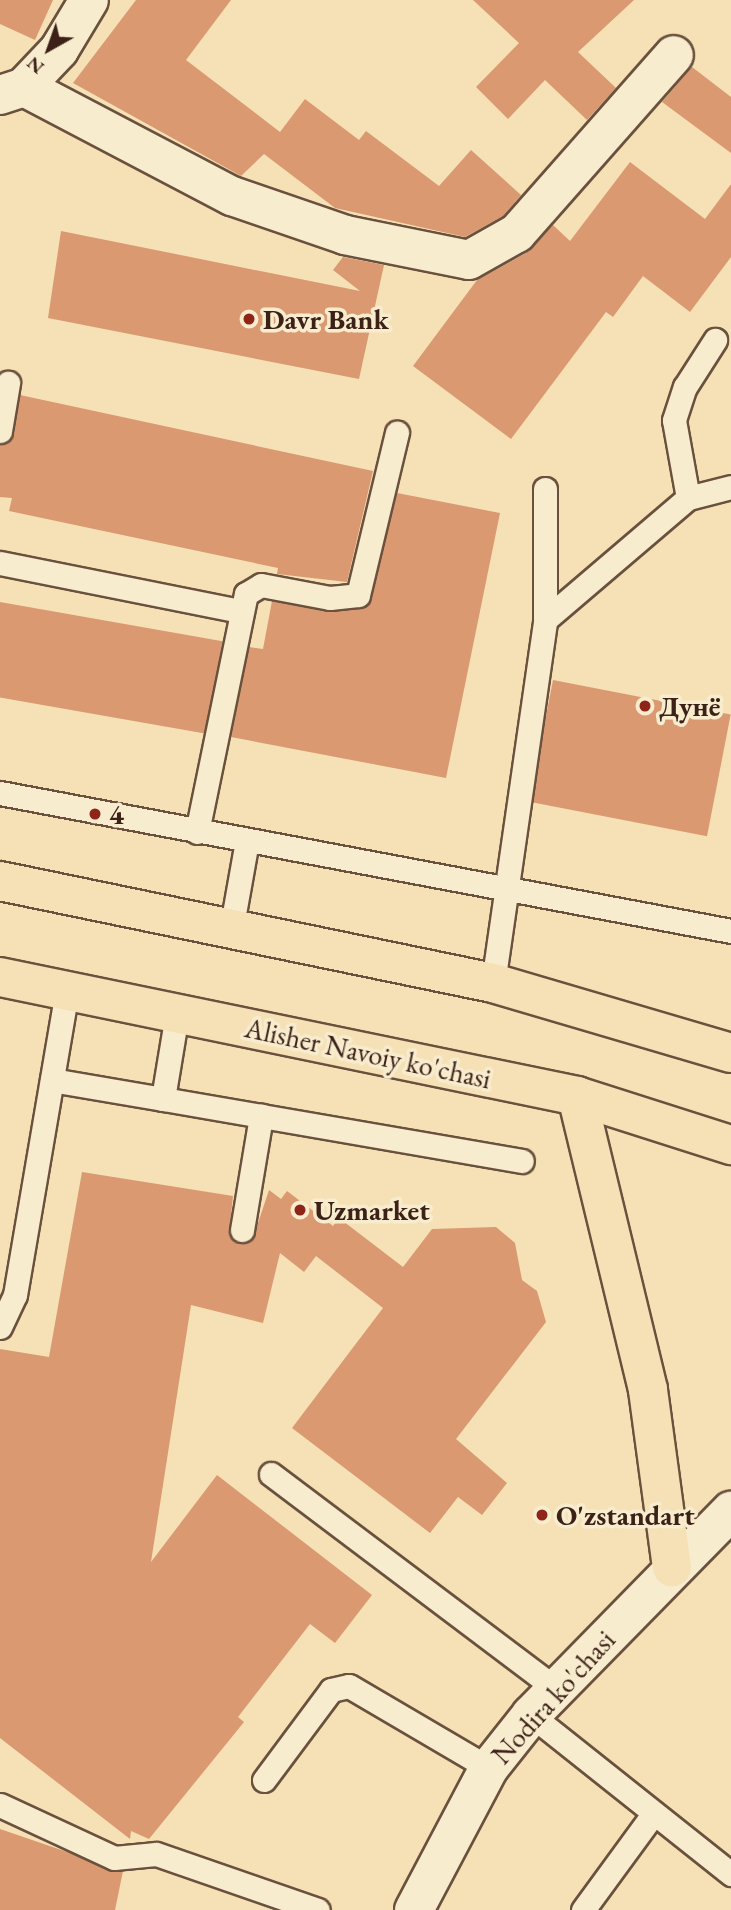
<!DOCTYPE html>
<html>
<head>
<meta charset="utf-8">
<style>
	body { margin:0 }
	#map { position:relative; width:731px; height:1910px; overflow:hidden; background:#f5e1b5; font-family:"EB Garamond",serif }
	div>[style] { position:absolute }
	.building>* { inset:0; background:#da9971; transform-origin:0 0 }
	.roads { filter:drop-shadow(2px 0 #6a513e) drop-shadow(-2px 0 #6a513e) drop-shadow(0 2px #6a513e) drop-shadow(0 -2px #6a513e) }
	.lane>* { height:23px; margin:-11.5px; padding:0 11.5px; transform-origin:11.5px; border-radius:11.5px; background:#f8eccf }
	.street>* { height:38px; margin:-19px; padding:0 19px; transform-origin:19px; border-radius:19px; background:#f8eccf }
	.secondary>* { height:38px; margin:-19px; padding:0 19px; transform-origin:19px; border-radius:19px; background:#f8eccf }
	.primary>* { height:38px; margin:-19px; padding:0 19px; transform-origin:19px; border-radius:19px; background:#f5e1b5 }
	.dots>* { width:19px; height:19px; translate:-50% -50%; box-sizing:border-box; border:4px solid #f8eccf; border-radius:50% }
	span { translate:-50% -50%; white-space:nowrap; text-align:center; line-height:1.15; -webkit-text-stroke:7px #f8eccf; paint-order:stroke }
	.poi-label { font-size:28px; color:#3c2117; font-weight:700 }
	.left { translate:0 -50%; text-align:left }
	.street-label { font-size:28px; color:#3c2117 }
	.north { position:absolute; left:14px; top:14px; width:70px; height:70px; -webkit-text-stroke:5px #f8eccf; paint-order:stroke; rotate:220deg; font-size:19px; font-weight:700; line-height:28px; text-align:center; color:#3c2117 }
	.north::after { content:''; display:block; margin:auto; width:24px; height:32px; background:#3c2117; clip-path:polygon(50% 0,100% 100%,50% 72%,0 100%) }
</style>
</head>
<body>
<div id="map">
	<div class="building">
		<div style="clip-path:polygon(0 0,53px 0,35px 40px,0 24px)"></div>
		<div style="clip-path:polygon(136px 0,231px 0,186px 60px,280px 132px,305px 99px,359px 140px,366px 131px,439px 186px,471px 150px,521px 195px,503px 216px,465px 237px,335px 208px,264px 154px,241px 176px,73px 83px)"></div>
		<div style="clip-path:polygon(473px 0,634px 0,578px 52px,616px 88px,587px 120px,545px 80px,508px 119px,476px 87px,519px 43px)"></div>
		<div style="clip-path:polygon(692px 67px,731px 97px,731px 153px,662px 102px)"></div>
		<div style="clip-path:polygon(630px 162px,705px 219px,731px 184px,731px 257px,690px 312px,643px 276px,613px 317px,606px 312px,511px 439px,413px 366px,477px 280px,528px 252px,553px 225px,570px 241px)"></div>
		<div style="clip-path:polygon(61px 231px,360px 291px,333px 270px,343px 257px,384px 265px,359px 379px,48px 318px)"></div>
		<div style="clip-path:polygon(20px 395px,373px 471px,347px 582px,277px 574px,278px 568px,9px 511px,12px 498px,0 497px,0 445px,14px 434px)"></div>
		<div style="clip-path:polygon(397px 493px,500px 513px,446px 778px,231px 737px,249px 647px,263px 649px,272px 601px,328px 612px,367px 606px)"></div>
		<div style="left:0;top:602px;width:226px;height:94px;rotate:10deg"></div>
		<div style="left:553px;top:680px;width:181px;height:124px;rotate:11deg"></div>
		<div style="clip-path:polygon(82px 1172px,233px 1196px,229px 1234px,240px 1244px,253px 1238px,269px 1190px,281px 1199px,287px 1191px,333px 1226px,339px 1218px,403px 1267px,432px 1229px,496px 1227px,515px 1243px,522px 1280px,537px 1291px,546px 1322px,456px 1439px,507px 1483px,482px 1515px,458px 1497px,430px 1533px,292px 1428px,383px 1308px,316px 1256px,304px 1272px,280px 1253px,263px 1323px,191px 1305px,151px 1562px,217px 1475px,372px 1595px,335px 1643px,310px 1624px,238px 1717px,244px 1722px,149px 1839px,131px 1831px,130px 1839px,0 1738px,0 1349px,49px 1357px)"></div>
		<div style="clip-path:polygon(0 1829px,123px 1871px,115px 1910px,0 1910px)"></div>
	</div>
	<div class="roads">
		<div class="lane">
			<div style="left:0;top:431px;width:49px;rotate:-80.5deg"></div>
			<div style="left:688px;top:498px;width:79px;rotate:-100.2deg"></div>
			<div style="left:674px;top:420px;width:35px;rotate:-72deg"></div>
			<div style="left:685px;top:387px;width:56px;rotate:-57.4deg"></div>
			<div style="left:0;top:563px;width:246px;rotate:11.3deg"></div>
			<div style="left:545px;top:620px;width:188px;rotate:-40.5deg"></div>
			<div style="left:688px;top:498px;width:44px;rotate:-14.3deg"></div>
			<div style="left:0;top:793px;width:744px;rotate:10.69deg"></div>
			<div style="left:197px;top:832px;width:243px;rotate:-78.4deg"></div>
			<div style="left:246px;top:594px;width:17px;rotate:-31deg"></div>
			<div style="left:261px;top:585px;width:70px;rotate:10.7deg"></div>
			<div style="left:330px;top:598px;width:28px;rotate:-6deg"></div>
			<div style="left:358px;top:595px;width:167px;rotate:-76.5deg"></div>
			<div style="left:232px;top:925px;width:85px;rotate:-79.9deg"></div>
			<div style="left:493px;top:983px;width:367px;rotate:-81.8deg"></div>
			<div style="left:545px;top:620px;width:131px;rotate:-90deg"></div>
			<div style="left:177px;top:1014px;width:86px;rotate:99.4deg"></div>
			<div style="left:163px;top:1099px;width:364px;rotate:9.8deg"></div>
			<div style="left:52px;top:1080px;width:113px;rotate:9.7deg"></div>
			<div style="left:242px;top:1230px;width:116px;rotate:-80.5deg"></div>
			<div style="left:0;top:1327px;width:35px;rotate:-65deg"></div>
			<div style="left:15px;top:1295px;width:309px;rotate:-80.3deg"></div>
			<div style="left:271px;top:1474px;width:357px;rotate:37deg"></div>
			<div style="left:531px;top:1715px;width:256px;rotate:38.5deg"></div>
			<div style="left:264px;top:1780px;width:112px;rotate:-53.3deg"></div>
			<div style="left:331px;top:1690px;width:18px;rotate:-13deg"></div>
			<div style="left:349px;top:1686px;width:162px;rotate:30.4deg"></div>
			<div style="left:0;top:1805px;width:126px;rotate:24.9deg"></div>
			<div style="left:114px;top:1858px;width:42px;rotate:-5.4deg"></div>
			<div style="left:156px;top:1854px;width:171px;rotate:19.1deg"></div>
			<div style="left:583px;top:1910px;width:120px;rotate:-53.8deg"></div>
		</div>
		<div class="street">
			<div style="left:24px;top:87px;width:235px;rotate:27.7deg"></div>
			<div style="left:232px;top:196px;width:120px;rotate:19deg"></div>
			<div style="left:345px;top:235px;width:126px;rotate:11.4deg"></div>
			<div style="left:469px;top:260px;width:55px;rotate:-29.4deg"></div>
			<div style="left:517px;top:233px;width:237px;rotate:-48.6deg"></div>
			<div style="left:0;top:95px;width:25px;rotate:-18deg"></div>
			<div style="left:24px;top:87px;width:51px;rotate:-46.6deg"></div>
			<div style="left:59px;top:50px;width:58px;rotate:-59deg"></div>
		</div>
		<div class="secondary">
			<div style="left:414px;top:1910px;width:161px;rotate:-62.2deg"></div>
			<div style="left:489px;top:1768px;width:68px;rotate:-51.6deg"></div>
			<div style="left:531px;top:1715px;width:286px;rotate:-45.6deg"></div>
		</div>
		<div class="primary">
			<div style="left:0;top:881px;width:503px;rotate:11.69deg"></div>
			<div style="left:493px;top:983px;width:248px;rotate:16.4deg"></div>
			<div style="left:0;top:977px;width:589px;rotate:11.65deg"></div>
			<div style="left:577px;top:1096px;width:162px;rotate:17.7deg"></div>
			<div style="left:577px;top:1096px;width:302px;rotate:76.4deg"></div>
			<div style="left:648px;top:1390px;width:179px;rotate:82.3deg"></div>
		</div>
	</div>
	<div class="dots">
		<div style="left:249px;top:319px;background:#8f2418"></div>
		<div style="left:645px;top:706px;background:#8f2418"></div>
		<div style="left:95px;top:814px;background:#8f2418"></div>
		<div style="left:300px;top:1210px;background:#8f2418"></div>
		<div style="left:542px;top:1515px;background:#8f2418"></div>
	</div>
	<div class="poi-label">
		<span class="left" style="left:263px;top:319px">Davr Bank</span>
		<span class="left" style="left:659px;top:706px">Дунё</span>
		<span class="left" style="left:109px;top:814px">4</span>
		<span class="left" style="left:314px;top:1210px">Uzmarket</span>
		<span class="left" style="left:556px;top:1515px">O'zstandart</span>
	</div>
	<div class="street-label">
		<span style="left:368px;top:1053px;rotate:12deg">Alisher Navoiy ko'chasi</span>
		<span style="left:553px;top:1697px;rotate:-48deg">Nodira ko'chasi</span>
	</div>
	<div class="north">N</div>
</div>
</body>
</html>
